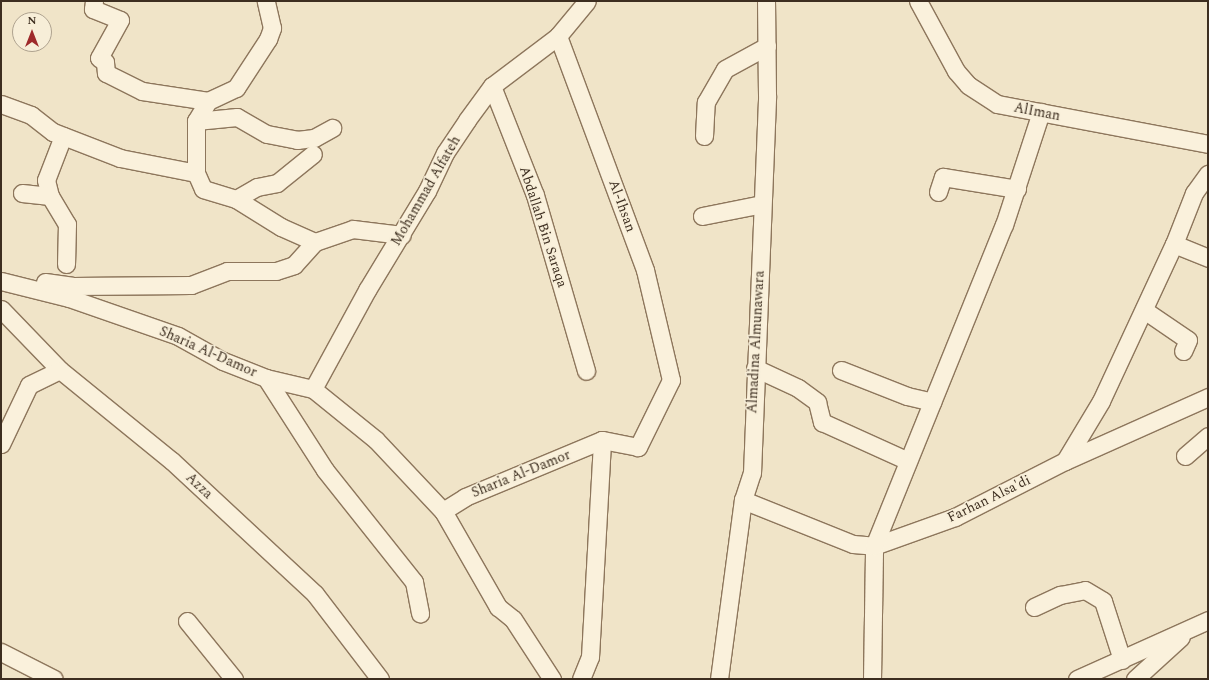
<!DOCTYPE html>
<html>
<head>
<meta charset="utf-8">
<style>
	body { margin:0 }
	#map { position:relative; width:1209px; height:680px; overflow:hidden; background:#f0e4c8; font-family:Spectral,serif }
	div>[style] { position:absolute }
	.roads { filter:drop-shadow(1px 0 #8d765c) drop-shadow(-1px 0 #8d765c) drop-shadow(0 1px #8d765c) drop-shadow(0 -1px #8d765c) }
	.minor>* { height:17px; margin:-8.5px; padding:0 8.5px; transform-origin:8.5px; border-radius:8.5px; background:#faf1dc }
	span { translate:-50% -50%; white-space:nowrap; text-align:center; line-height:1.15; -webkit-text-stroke:3px #f7eed8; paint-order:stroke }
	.street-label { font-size:14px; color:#3d2e20 }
	.frame { position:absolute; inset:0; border:2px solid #3d2e20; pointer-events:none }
	.north { position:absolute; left:12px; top:12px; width:40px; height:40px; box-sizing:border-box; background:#f7eed8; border:1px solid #ada18e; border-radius:50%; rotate:0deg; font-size:11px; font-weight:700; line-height:16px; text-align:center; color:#3d2e20 }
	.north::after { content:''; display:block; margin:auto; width:14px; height:18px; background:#9e2a2b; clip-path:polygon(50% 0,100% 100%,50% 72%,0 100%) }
</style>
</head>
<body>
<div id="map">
	<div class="roads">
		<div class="minor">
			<div style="left:94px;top:1px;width:8px;rotate:97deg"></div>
			<div style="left:93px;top:9px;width:29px;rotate:22deg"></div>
			<div style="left:120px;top:20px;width:43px;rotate:118.9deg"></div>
			<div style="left:99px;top:58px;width:7px;rotate:34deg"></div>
			<div style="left:105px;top:62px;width:11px;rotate:85deg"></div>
			<div style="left:106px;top:73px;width:40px;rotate:26.6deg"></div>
			<div style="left:142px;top:91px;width:67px;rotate:8.6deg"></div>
			<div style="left:918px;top:1px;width:80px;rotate:61.5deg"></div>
			<div style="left:956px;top:71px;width:18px;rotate:49deg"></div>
			<div style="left:968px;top:85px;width:35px;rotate:33deg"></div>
			<div style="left:997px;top:104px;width:215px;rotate:10.7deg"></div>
			<div style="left:558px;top:36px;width:250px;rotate:69.6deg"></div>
			<div style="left:645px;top:270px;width:113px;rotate:76.7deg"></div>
			<div style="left:671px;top:380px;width:75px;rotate:116.2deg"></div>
			<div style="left:638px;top:447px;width:37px;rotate:-169deg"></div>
			<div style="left:492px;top:86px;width:117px;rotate:68.5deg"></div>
			<div style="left:535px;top:195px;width:183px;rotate:73.8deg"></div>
			<div style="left:1px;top:104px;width:32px;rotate:20deg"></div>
			<div style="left:31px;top:115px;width:28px;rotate:38deg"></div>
			<div style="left:53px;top:132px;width:72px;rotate:21.2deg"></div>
			<div style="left:120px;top:158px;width:77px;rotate:11.2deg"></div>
			<div style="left:196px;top:173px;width:17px;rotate:66deg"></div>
			<div style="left:203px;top:189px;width:34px;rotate:17deg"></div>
			<div style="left:236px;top:199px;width:53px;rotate:31.9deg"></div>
			<div style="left:281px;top:227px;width:37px;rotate:24deg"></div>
			<div style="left:196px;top:121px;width:41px;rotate:-5.6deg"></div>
			<div style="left:237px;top:117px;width:34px;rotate:30deg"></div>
			<div style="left:267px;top:134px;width:31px;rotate:11deg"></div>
			<div style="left:297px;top:140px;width:17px;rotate:-7deg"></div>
			<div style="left:314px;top:138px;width:21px;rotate:-29deg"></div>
			<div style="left:63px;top:136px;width:47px;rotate:111.1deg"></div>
			<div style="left:46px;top:180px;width:16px;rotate:76deg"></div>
			<div style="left:50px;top:196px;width:33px;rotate:59deg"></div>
			<div style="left:67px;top:224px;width:40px;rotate:91.4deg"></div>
			<div style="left:704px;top:136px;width:34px;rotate:-87deg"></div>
			<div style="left:706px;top:102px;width:38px;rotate:-60deg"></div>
			<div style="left:725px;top:69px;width:48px;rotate:-28.7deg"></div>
			<div style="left:196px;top:173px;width:52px;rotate:-90deg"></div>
			<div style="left:196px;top:121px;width:23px;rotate:-59deg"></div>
			<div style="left:208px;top:101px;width:31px;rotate:-25deg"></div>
			<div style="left:236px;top:88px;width:59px;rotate:-56.9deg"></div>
			<div style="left:268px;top:39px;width:12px;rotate:-70deg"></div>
			<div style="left:272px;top:28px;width:28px;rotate:-103deg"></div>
			<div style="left:938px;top:192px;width:16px;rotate:-72deg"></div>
			<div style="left:943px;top:177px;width:75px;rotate:9.2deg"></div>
			<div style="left:22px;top:193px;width:28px;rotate:6deg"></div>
			<div style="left:236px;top:199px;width:24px;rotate:-30deg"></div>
			<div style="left:257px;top:187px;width:20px;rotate:-11deg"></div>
			<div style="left:277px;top:183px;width:46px;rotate:-38.9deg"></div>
			<div style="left:702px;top:216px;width:61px;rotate:-11.3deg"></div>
			<div style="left:1174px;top:244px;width:37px;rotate:22deg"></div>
			<div style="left:1px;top:281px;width:70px;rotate:14deg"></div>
			<div style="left:69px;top:298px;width:115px;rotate:19.2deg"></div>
			<div style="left:178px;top:336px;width:51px;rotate:29.1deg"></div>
			<div style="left:223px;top:361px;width:46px;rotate:21.6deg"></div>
			<div style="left:266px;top:378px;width:48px;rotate:13.2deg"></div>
			<div style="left:313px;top:389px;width:81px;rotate:39deg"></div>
			<div style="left:376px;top:440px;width:98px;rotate:46.7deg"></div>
			<div style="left:443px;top:511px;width:26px;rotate:-32deg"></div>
			<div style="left:465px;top:497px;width:148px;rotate:-22.6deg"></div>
			<div style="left:45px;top:282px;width:27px;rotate:8deg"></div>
			<div style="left:72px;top:286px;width:119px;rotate:-0.5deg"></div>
			<div style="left:191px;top:285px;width:39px;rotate:-21deg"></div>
			<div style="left:227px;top:271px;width:49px"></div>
			<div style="left:276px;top:271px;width:19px;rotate:-18deg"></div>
			<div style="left:294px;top:265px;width:31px;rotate:-48deg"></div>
			<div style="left:315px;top:242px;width:40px;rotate:-18.9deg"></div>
			<div style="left:353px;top:229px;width:49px;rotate:7deg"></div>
			<div style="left:1px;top:309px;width:85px;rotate:46deg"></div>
			<div style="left:60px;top:370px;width:144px;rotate:39.1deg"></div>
			<div style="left:172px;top:461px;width:195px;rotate:42.9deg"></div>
			<div style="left:315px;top:594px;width:107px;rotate:52.6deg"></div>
			<div style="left:1144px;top:310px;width:53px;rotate:34.3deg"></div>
			<div style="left:1188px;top:340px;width:12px;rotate:114deg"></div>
			<div style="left:755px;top:368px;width:47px;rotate:24.9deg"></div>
			<div style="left:798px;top:388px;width:24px;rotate:36deg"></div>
			<div style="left:817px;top:402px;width:21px;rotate:76deg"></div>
			<div style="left:822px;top:422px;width:94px;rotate:24.4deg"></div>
			<div style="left:841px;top:370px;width:71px;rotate:21.5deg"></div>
			<div style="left:907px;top:396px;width:26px;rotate:13deg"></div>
			<div style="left:266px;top:378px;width:109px;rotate:57.3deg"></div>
			<div style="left:325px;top:470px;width:143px;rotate:51.5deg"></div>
			<div style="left:414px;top:582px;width:32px;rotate:79deg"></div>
			<div style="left:313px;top:389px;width:113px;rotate:-61.4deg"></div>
			<div style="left:367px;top:290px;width:116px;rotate:-58.8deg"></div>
			<div style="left:427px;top:191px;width:42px;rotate:-64.7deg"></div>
			<div style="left:445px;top:153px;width:40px;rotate:-56deg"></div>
			<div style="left:467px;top:120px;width:42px;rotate:-53.7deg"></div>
			<div style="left:492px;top:86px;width:83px;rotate:-37.1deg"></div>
			<div style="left:558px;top:36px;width:45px;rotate:-50.4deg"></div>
			<div style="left:1px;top:444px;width:65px;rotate:-64.6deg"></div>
			<div style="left:29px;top:385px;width:34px;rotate:-26deg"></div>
			<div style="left:1185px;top:456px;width:30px;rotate:-41deg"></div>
			<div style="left:1065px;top:461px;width:70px;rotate:-59deg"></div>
			<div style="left:1101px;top:401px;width:173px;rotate:-65.1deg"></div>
			<div style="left:1174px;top:244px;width:55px;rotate:-68.6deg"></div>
			<div style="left:1194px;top:193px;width:24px;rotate:-54deg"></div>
			<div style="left:743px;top:500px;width:118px;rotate:21.8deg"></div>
			<div style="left:853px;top:544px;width:21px;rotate:5deg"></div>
			<div style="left:874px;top:546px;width:86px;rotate:-19.7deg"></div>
			<div style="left:955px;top:517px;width:123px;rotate:-27deg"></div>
			<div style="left:1065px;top:461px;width:157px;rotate:-24.1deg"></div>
			<div style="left:443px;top:511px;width:111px;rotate:60.2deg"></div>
			<div style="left:498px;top:607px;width:19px;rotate:39deg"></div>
			<div style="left:513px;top:619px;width:72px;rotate:57deg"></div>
			<div style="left:1034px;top:607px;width:29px;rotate:-25deg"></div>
			<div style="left:1060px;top:595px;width:25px;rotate:-11deg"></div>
			<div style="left:1085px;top:590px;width:21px;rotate:31deg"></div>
			<div style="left:1103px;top:601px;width:62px;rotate:72.1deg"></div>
			<div style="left:187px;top:621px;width:75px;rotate:51deg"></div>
			<div style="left:1px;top:652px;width:59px;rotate:27deg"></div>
			<div style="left:581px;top:679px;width:24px;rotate:-68deg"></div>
			<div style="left:590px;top:657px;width:217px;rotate:-86.8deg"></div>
			<div style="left:719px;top:679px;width:181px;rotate:-82.4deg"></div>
			<div style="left:743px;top:500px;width:28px;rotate:-72deg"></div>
			<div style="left:752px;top:473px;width:378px;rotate:-87.7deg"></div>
			<div style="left:767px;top:95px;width:94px;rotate:-90.6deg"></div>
			<div style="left:872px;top:679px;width:133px;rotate:-89.1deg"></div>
			<div style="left:874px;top:546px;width:346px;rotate:-68deg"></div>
			<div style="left:1004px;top:225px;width:119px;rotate:-71.9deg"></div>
			<div style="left:1077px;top:679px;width:144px;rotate:-24.2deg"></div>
			<div style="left:1135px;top:679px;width:62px;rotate:-42.4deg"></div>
		</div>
	</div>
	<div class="street-label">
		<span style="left:1037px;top:112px;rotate:11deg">AlIman</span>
		<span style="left:426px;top:191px;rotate:-60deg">Mohammad Alfateh</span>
		<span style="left:622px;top:206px;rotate:70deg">Al-Ihsan</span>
		<span style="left:543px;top:227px;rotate:72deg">Abdallah Bin Saraqa</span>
		<span style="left:756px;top:342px;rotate:-87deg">Almadina Almunawara</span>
		<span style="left:208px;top:352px;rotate:24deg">Sharia Al-Damor</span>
		<span style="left:521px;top:474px;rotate:-22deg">Sharia Al-Damor</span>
		<span style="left:199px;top:486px;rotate:43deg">Azza</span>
		<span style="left:989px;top:499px;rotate:-26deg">Farhan Alsa'di</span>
	</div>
	<div class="frame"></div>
	<div class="north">N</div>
</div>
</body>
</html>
